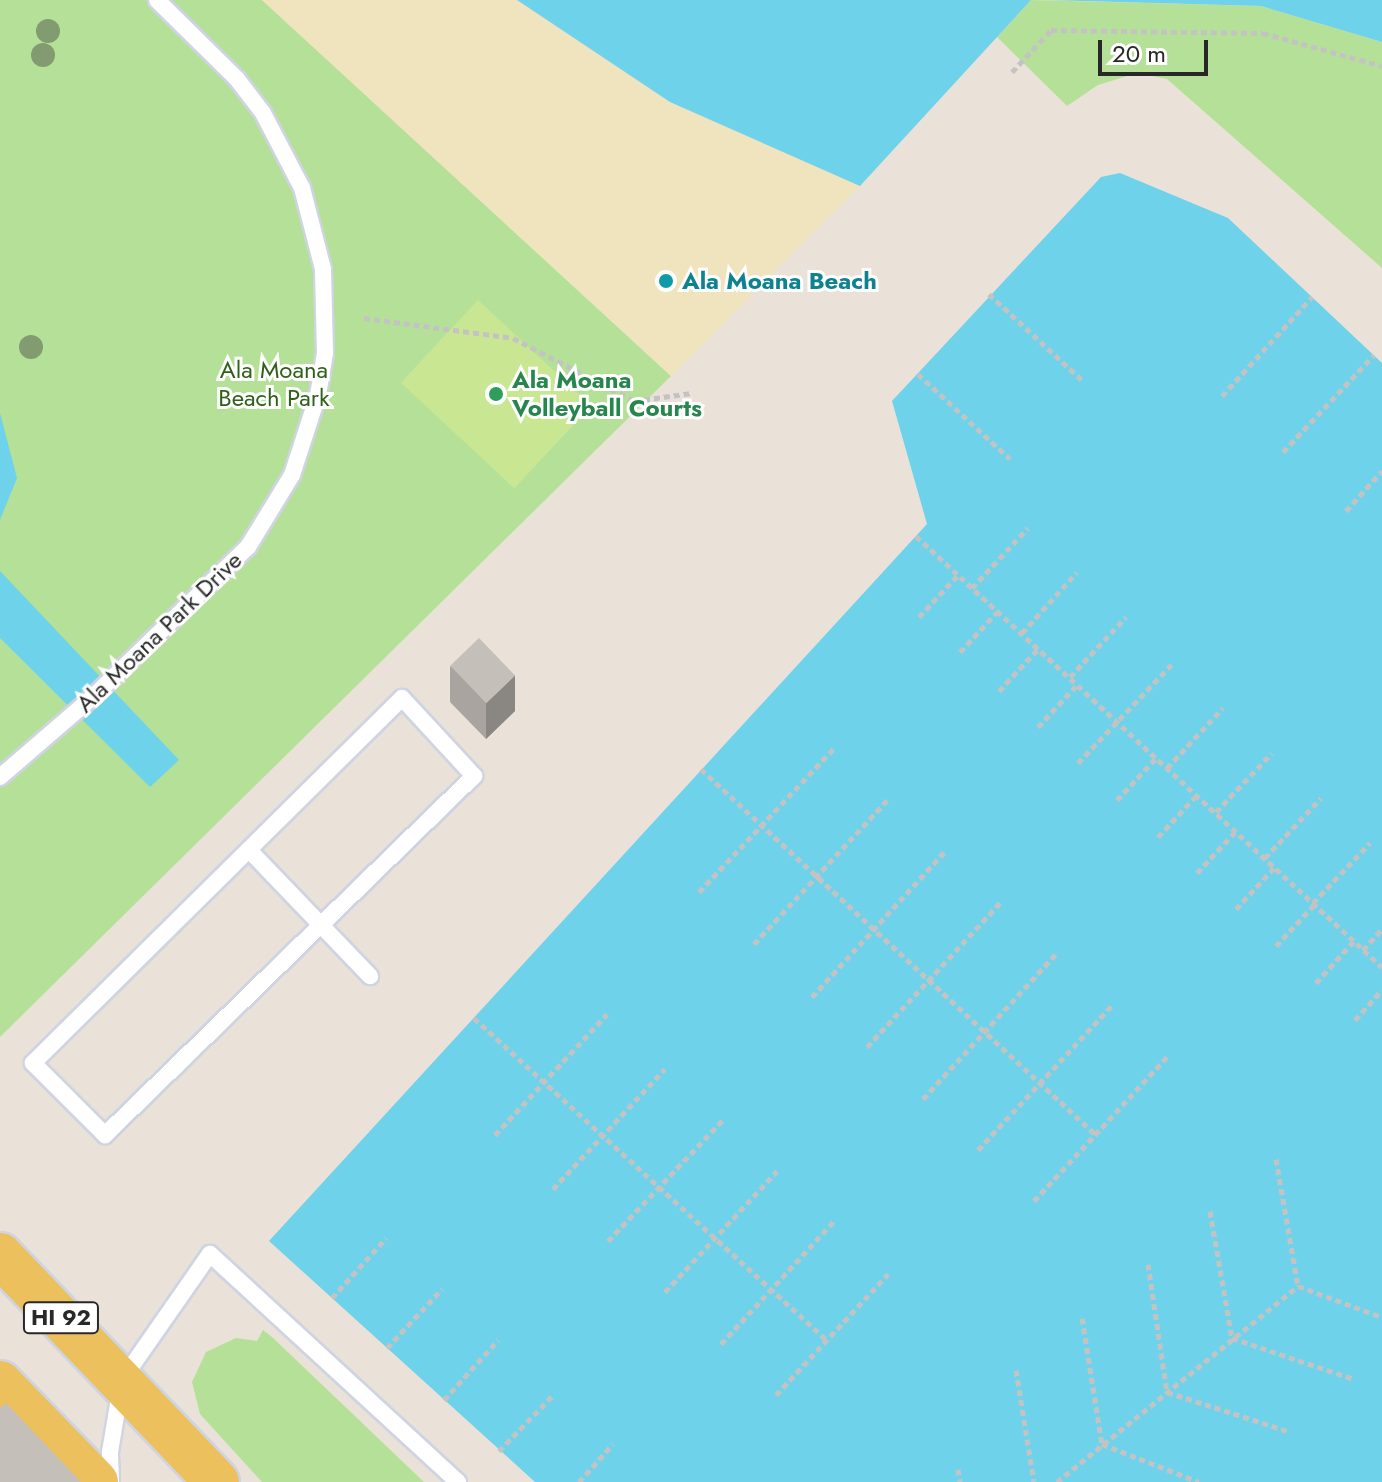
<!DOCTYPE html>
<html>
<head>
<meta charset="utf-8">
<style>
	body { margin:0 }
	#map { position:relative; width:1382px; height:1482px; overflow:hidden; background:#eae2d9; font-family:Jost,sans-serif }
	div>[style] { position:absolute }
	.green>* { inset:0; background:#b5e097 }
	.sand>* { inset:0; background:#efe4bd }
	.pitch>* { inset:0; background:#c9e793; transform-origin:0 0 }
	.water>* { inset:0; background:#6ed2ea }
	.path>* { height:5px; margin-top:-2.5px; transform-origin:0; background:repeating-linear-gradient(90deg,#c3c3c3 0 6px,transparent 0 10px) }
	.roads { filter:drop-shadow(2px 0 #cfd4e1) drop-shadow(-2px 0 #cfd4e1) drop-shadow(0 2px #cfd4e1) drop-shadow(0 -2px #cfd4e1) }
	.lane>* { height:16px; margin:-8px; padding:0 8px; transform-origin:8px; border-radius:8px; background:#fff }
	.primary>* { height:44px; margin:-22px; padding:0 22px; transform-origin:22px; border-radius:22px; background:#ecc05d }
	.trees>* { width:24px; height:24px; margin:-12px; border-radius:50%; background:#839b70 }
	.wall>* { inset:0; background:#a9a49f }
	.shaded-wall>* { inset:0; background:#8a8682 }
	.building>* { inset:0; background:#c5bfb9; transform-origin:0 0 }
	.dots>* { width:22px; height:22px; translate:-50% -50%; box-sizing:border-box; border:4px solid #fff; border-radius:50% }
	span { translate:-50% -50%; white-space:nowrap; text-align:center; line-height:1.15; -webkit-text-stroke:6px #fff; paint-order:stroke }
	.shield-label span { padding:2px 6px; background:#fff; border:2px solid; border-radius:6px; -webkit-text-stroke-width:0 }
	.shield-label { font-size:22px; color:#282828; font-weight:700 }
	.culture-label { font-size:24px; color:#0d838f; font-weight:700 }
	.left { translate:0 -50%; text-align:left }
	.park-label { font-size:24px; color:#2f611b }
	.leisure-label { font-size:24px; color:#27864d; font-weight:700 }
	.street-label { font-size:24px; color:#282828 }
	.scale { position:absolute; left:1098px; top:40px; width:110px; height:36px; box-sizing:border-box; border:4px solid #282828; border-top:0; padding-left:10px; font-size:24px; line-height:28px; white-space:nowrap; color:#282828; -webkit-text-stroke:6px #fff; paint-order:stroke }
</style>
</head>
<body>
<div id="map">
	<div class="green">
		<div style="clip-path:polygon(0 0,262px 0,671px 376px,0 1037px)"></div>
		<div style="clip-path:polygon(1031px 0,1261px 6px,1382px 42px,1382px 268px,1167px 79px,1137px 73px,1098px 85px,1067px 106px,997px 37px)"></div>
		<div style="clip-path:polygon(263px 1330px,272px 1337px,424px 1482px,262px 1482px,200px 1414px,192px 1382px,206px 1352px,236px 1338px,257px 1341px)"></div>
	</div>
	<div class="sand">
		<div style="clip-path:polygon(262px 0,517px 0,670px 102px,860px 186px,671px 376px)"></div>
	</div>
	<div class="pitch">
		<div style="left:478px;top:300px;width:155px;height:113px;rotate:43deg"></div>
	</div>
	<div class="water">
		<div style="clip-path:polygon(517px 0,1031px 0,860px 186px,670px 102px)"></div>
		<div style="clip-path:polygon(1047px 0,1382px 0,1382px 42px,1261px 6px)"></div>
		<div style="clip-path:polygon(1120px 173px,1228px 218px,1382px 363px,1382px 1482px,535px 1482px,269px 1241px,927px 524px,892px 401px,1101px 177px)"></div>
		<div style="clip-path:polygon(0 413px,17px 478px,0 520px)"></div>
		<div style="clip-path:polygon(0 571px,179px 760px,150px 787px,0 638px)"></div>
	</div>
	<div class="path">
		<div style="left:1012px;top:72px;width:57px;rotate:-47.1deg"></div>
		<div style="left:1051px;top:30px;width:212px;rotate:0.8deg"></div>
		<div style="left:1263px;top:33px;width:123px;rotate:15.5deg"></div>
		<div style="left:989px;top:294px;width:128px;rotate:42.8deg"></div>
		<div style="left:364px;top:318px;width:150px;rotate:7.6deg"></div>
		<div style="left:513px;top:338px;width:136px;rotate:27.5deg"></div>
		<div style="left:634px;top:401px;width:58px;rotate:-8deg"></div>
		<div style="left:918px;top:374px;width:125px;rotate:42.7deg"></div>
		<div style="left:1222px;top:396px;width:134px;rotate:-47.7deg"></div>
		<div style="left:1283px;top:452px;width:133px;rotate:-46.8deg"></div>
		<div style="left:1346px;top:511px;width:54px;rotate:-48deg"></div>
		<div style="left:916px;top:536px;width:635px;rotate:42.77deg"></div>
		<div style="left:972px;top:588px;width:82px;rotate:-47deg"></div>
		<div style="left:919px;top:617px;width:57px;rotate:-47.1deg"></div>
		<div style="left:1022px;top:633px;width:82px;rotate:-48deg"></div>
		<div style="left:960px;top:652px;width:54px;rotate:-47.2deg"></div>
		<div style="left:1070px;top:677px;width:82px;rotate:-47deg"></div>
		<div style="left:999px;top:691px;width:57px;rotate:-47.1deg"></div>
		<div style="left:1038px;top:727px;width:57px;rotate:-47.1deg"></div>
		<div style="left:1078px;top:763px;width:139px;rotate:-46.5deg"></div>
		<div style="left:1167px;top:768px;width:82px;rotate:-47deg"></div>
		<div style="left:701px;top:769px;width:537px;rotate:42.81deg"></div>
		<div style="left:1117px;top:800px;width:57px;rotate:-47.1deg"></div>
		<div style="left:1216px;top:812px;width:81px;rotate:-46.5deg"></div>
		<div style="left:1158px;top:837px;width:56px;rotate:-47.2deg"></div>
		<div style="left:1265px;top:858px;width:82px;rotate:-47deg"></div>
		<div style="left:1197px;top:873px;width:57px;rotate:-47.1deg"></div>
		<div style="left:699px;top:892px;width:199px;rotate:-46.8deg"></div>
		<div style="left:1313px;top:903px;width:83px;rotate:-46.5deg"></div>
		<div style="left:1236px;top:909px;width:57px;rotate:-47.1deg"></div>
		<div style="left:754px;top:944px;width:199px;rotate:-47.2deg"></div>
		<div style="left:1276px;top:946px;width:57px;rotate:-47.1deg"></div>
		<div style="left:1363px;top:950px;width:28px;rotate:-48deg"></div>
		<div style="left:1316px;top:983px;width:57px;rotate:-47.9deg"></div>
		<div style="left:812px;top:997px;width:199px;rotate:-47.6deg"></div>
		<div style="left:474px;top:1018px;width:478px;rotate:42.4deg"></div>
		<div style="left:1355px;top:1020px;width:40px;rotate:-48deg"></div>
		<div style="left:867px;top:1047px;width:197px;rotate:-47.3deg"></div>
		<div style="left:923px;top:1099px;width:198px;rotate:-47.5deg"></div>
		<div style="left:495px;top:1135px;width:165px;rotate:-47.2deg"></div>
		<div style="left:978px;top:1150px;width:199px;rotate:-47.2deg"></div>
		<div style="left:1276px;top:1159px;width:129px;rotate:80.2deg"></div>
		<div style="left:553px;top:1189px;width:164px;rotate:-47deg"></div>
		<div style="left:1034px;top:1201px;width:197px;rotate:-47.3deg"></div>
		<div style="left:1210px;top:1211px;width:129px;rotate:80.2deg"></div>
		<div style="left:1232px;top:1338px;width:129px;rotate:18.6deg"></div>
		<div style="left:608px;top:1241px;width:166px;rotate:-46.5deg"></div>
		<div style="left:1148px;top:1264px;width:129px;rotate:81.6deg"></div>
		<div style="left:1167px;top:1392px;width:127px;rotate:17.9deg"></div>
		<div style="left:1298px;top:1286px;width:90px;rotate:20.3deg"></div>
		<div style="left:665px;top:1292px;width:165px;rotate:-47.2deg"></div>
		<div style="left:332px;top:1298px;width:81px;rotate:-48deg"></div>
		<div style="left:1082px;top:1318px;width:128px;rotate:81deg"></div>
		<div style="left:1102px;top:1444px;width:104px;rotate:21.4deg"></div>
		<div style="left:721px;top:1344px;width:166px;rotate:-47.4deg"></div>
		<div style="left:387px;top:1348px;width:81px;rotate:-47deg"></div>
		<div style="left:1016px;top:1370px;width:113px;rotate:80.9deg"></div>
		<div style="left:776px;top:1395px;width:165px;rotate:-47.2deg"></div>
		<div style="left:444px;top:1400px;width:81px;rotate:-48deg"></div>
		<div style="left:499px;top:1451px;width:79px;rotate:-46deg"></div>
		<div style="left:958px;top:1469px;width:13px;rotate:81deg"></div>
		<div style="left:579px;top:1482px;width:51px;rotate:-48.2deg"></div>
		<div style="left:1057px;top:1482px;width:311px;rotate:-39.1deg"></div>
	</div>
	<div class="roads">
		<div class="lane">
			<div style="left:402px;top:698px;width:106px;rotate:47.3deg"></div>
			<div style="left:474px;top:776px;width:515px;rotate:135.79deg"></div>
			<div style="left:105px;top:1135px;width:102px;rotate:-135deg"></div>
			<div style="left:33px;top:1063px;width:519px;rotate:-44.69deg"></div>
			<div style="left:0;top:777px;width:124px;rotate:-40.8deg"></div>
			<div style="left:94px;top:696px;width:214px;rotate:-44.1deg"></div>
			<div style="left:248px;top:547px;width:84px;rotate:-58.6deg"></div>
			<div style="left:292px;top:475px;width:84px;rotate:-72deg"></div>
			<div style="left:318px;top:395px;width:43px;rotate:-80.5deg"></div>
			<div style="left:325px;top:353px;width:84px;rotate:-91.4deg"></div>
			<div style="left:323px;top:269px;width:84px;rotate:-104.5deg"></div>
			<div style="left:302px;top:188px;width:85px;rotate:-117.5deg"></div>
			<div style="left:263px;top:113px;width:43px;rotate:-127.4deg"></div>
			<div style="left:237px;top:79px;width:112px;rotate:-135.4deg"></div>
			<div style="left:249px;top:850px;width:175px;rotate:46.2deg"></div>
			<div style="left:111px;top:1482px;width:30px;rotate:-92deg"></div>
			<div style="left:110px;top:1452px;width:73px;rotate:-80.5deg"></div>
			<div style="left:122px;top:1380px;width:154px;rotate:-55.1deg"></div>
			<div style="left:210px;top:1254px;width:337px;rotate:42.6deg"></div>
		</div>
		<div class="primary">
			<div style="left:0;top:1255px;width:314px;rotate:46.3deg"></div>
			<div style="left:0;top:1383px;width:138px;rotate:45.9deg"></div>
		</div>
	</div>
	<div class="trees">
		<div style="left:48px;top:31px"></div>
		<div style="left:43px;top:55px"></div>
		<div style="left:31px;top:347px"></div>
	</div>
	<div class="wall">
		<div style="clip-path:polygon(450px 666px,515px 711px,486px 739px,450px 702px)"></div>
	</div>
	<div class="shaded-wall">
		<div style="clip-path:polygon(515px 675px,515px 711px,486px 739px,486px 703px)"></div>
	</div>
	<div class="building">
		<div style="left:479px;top:638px;width:52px;height:40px;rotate:46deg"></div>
		<div style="clip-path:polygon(6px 1403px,81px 1482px,0 1482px,0 1408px)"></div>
	</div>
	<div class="dots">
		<div style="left:666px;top:281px;background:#0f9aa8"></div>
		<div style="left:496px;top:394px;background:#2e9e5b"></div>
	</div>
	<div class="shield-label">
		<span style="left:61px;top:1318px">HI 92</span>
	</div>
	<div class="culture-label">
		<span class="left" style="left:682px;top:281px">Ala Moana Beach</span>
	</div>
	<div class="park-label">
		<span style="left:274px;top:384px">Ala Moana<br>Beach Park</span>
	</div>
	<div class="leisure-label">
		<span class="left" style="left:512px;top:394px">Ala Moana<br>Volleyball Courts</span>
	</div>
	<div class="street-label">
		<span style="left:159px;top:632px;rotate:-44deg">Ala Moana Park Drive</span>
	</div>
	<div class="scale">20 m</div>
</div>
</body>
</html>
